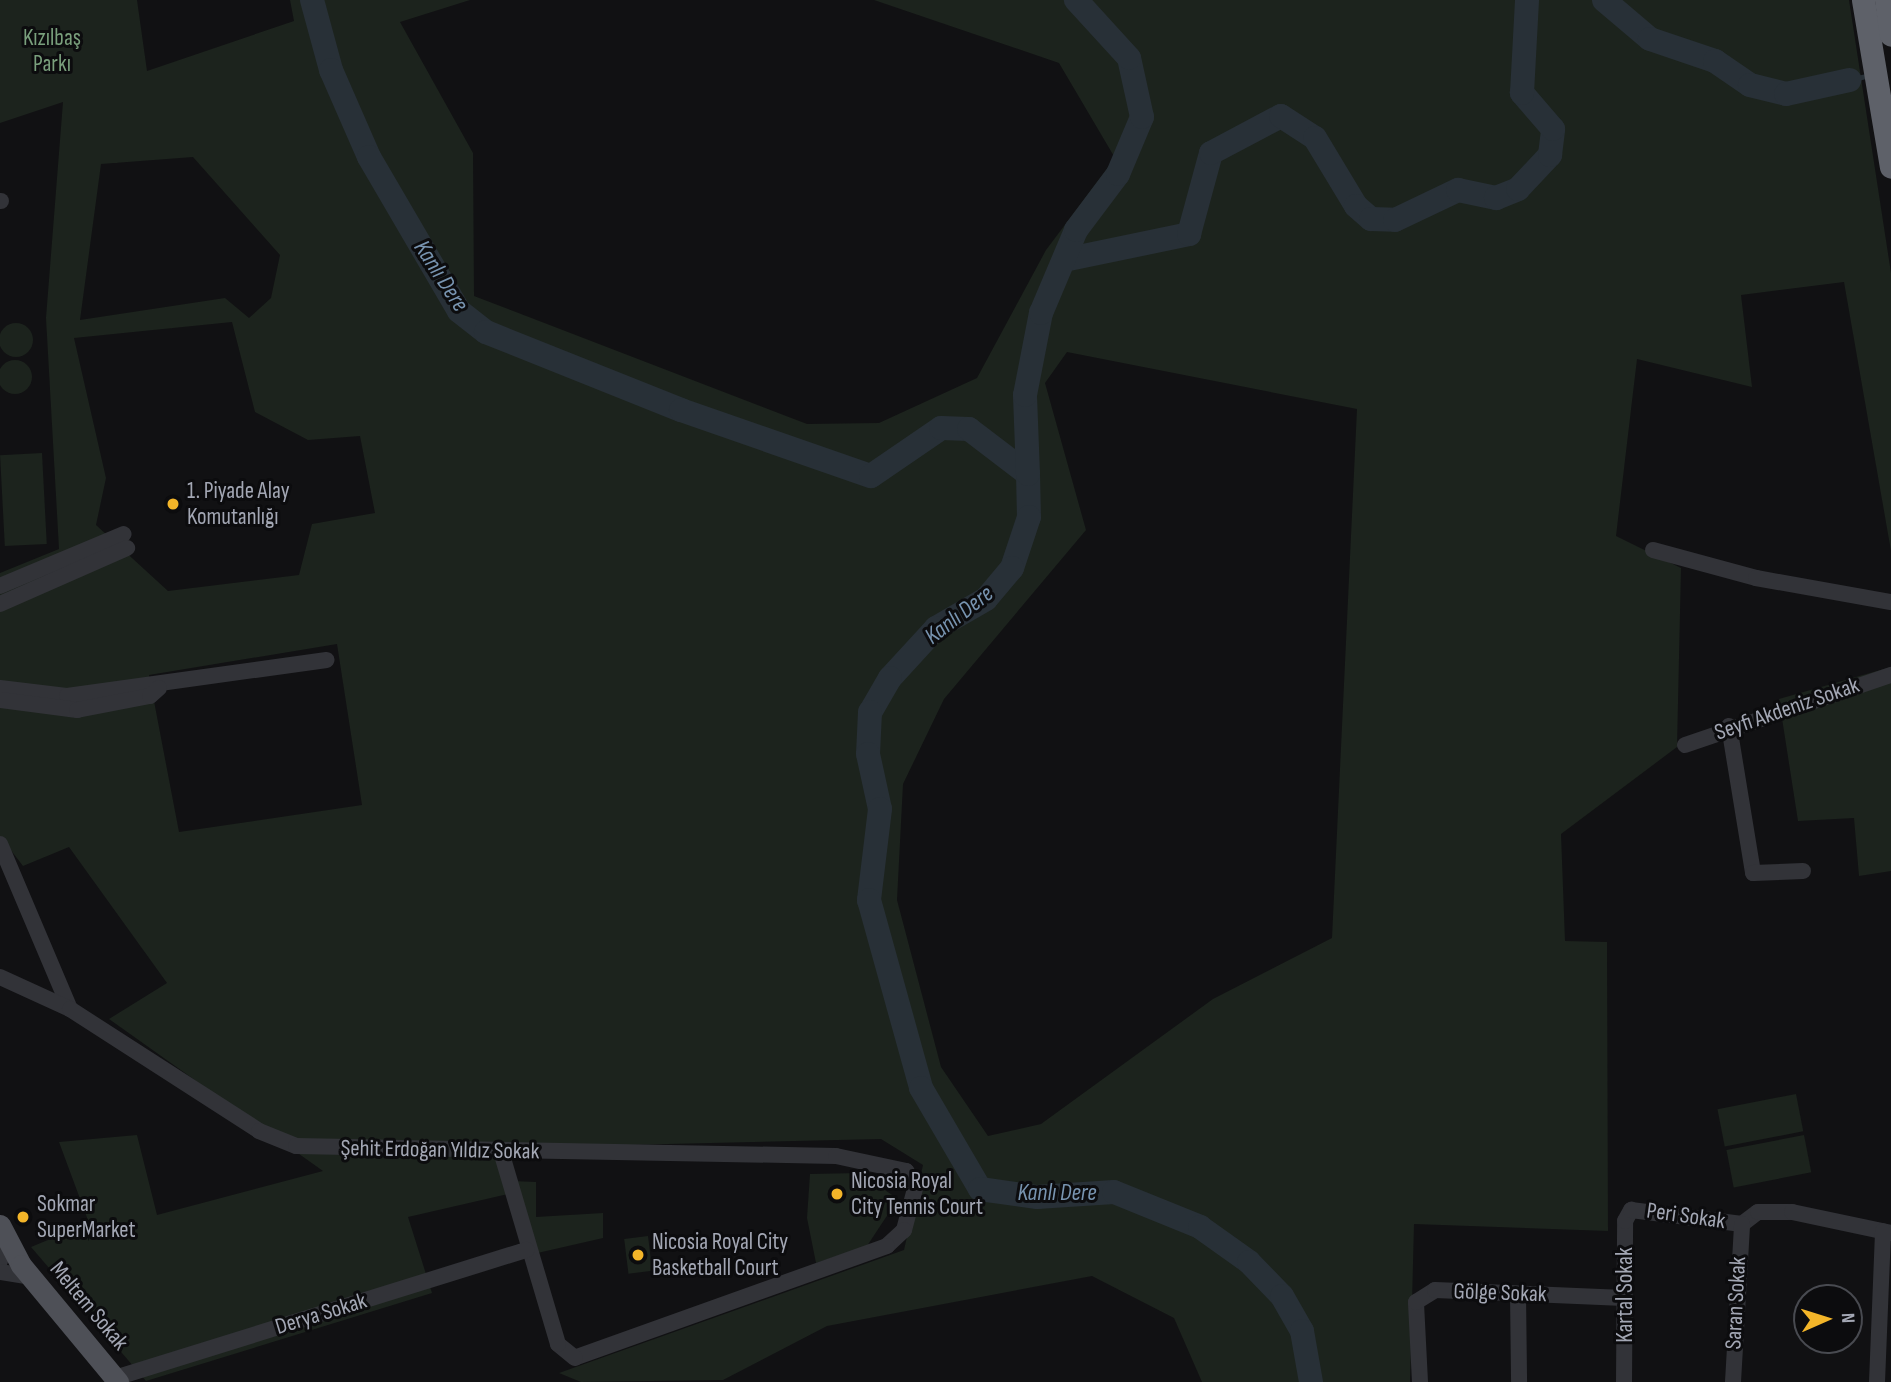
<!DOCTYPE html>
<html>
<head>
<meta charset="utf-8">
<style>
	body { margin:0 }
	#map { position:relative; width:1891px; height:1382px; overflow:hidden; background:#111113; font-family:"Sofia Sans Condensed",sans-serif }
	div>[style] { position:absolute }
	.green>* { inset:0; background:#1c231d; transform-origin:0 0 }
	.round { border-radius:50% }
	.stream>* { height:4.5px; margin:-2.25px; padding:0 2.25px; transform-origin:2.25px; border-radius:2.25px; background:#283037 }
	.river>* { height:24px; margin:-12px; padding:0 12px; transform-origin:12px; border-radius:12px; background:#283037 }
	.minor>* { height:16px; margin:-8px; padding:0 8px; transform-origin:8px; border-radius:8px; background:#323338 }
	.major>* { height:21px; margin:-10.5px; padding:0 10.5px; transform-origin:10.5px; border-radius:10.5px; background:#4e5057 }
	.highway>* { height:23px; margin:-11.5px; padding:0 11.5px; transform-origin:11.5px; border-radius:11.5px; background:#5e6169 }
	.dots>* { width:19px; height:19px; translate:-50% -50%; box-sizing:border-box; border:4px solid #0c0c0e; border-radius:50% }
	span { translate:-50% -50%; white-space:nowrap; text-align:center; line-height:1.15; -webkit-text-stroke:6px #0c0c0e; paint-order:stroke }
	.park-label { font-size:23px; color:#799f7c }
	.poi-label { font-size:23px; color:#a3a7b4 }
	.left { translate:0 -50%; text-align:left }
	.street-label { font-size:23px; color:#a3a7b4 }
	.water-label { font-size:24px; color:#7894b0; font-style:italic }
	.north { position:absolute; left:1793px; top:1284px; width:70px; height:70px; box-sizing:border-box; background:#0c0c0e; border:2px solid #484a50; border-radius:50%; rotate:87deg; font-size:19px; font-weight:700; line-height:28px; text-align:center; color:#a3a7b4 }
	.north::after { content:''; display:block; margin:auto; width:24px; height:32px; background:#f3b529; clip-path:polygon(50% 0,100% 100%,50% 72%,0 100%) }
</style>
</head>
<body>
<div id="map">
	<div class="green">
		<div style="clip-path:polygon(evenodd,0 0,137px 0,147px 71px,294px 21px,290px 0,470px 0,400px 22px,473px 153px,474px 296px,807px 424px,879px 423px,977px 378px,1046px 250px,1115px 158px,1059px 63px,874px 0,1849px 0,1891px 273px,1891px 551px,1844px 282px,1741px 295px,1752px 387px,1637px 359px,1616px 536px,1681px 568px,1677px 747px,1561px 834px,1565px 941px,1607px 942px,1608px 1231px,1414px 1224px,1410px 1382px,1202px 1382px,1174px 1318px,1092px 1276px,827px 1326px,723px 1380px,581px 1382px,559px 1373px,904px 1250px,923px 1165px,881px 1139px,495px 1148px,508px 1194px,408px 1217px,432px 1293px,146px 1381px,31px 1247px,89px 1223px,59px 1142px,137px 1135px,157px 1215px,323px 1171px,109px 1019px,167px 983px,69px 847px,23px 866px,0 836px,0 573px,59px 549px,46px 318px,63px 102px,0 123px,0 0,193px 157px,280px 255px,271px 298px,249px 318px,225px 298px,80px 320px,101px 164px,193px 157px,0 0,232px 322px,255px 412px,308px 440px,360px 436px,375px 513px,312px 524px,299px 575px,168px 591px,96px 525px,106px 478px,74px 338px,232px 322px,0 0,1067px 352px,1357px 409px,1332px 938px,1213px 999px,1041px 1124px,988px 1136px,941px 1067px,897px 900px,903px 784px,944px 699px,1086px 530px,1045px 383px,1067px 352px,0 0,337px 644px,362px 805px,179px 832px,149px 675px,337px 644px)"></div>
		<div class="round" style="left:-1px;top:323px;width:34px;height:34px"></div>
		<div class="round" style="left:-2px;top:360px;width:34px;height:34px"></div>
		<div style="left:42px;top:453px;width:91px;height:42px;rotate:87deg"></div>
		<div style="clip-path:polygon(1891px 667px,1891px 871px,1859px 876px,1854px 818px,1798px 821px,1779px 699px)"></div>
		<div style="left:1796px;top:1094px;width:38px;height:80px;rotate:79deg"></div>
		<div style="left:1804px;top:1135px;width:38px;height:79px;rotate:79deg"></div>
		<div style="clip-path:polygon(860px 1173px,898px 1199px,867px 1246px,816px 1263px,807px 1218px,810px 1174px)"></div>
		<div style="clip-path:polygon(512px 1181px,536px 1182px,536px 1217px,603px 1213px,603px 1238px,533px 1254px)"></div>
		<div style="left:648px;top:1236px;width:35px;height:24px;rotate:83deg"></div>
	</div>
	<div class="stream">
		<div style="left:1849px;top:80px;width:22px;rotate:-13deg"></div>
	</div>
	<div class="river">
		<div style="left:312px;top:0;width:73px;rotate:74.8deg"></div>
		<div style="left:331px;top:70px;width:95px;rotate:66.4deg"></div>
		<div style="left:369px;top:157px;width:178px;rotate:59.7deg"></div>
		<div style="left:459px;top:311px;width:34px;rotate:38deg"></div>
		<div style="left:486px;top:332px;width:210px;rotate:21.8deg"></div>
		<div style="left:681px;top:410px;width:201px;rotate:19.2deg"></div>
		<div style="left:871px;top:476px;width:85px;rotate:-34.4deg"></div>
		<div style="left:941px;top:428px;width:28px;rotate:2deg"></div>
		<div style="left:969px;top:429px;width:74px;rotate:37.3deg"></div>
		<div style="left:1028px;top:474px;width:43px;rotate:88.7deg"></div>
		<div style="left:1029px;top:517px;width:54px;rotate:108.4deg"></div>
		<div style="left:1012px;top:568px;width:40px;rotate:130deg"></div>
		<div style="left:986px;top:599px;width:58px;rotate:149.9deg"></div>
		<div style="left:936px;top:628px;width:68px;rotate:132.6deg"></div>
		<div style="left:890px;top:678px;width:39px;rotate:120deg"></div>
		<div style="left:870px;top:712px;width:42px;rotate:92.7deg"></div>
		<div style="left:868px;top:754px;width:56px;rotate:77.7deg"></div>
		<div style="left:880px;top:809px;width:92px;rotate:96.9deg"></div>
		<div style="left:869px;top:900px;width:195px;rotate:74.5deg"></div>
		<div style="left:921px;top:1088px;width:117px;rotate:59.7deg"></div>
		<div style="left:980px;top:1189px;width:58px;rotate:8deg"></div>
		<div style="left:1037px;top:1197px;width:77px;rotate:-3.7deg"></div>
		<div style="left:1114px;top:1192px;width:93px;rotate:22.1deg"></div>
		<div style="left:1200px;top:1227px;width:60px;rotate:35.5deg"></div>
		<div style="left:1249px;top:1262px;width:47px;rotate:45.9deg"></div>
		<div style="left:1282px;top:1296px;width:40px;rotate:60.3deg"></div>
		<div style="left:1302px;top:1331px;width:52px;rotate:80deg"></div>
		<div style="left:1604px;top:0;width:60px;rotate:40.3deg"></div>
		<div style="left:1650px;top:39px;width:69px;rotate:18.7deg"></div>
		<div style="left:1715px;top:61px;width:42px;rotate:34.4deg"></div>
		<div style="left:1750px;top:85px;width:37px;rotate:14deg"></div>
		<div style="left:1786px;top:94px;width:65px;rotate:-12.5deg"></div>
		<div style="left:1064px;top:260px;width:128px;rotate:-11.7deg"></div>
		<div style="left:1189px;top:234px;width:84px;rotate:-74.8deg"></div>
		<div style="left:1211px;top:153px;width:79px;rotate:-27.9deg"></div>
		<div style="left:1281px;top:116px;width:40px;rotate:32.9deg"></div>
		<div style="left:1315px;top:138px;width:79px;rotate:58.9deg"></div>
		<div style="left:1356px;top:206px;width:20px;rotate:41deg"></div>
		<div style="left:1371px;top:219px;width:24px;rotate:2deg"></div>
		<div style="left:1395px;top:220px;width:70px;rotate:-25.5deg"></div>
		<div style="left:1458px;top:190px;width:39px;rotate:12deg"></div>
		<div style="left:1496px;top:198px;width:24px;rotate:-22deg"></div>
		<div style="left:1518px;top:189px;width:47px;rotate:-46.7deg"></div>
		<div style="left:1550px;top:155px;width:26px;rotate:-83deg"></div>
		<div style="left:1553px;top:129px;width:48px;rotate:-130.7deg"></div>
		<div style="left:1522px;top:93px;width:93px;rotate:-86.9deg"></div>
		<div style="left:1028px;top:474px;width:79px;rotate:-92.2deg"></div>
		<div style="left:1025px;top:395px;width:84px;rotate:-79deg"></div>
		<div style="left:1041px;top:313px;width:90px;rotate:-67.1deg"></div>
		<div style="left:1076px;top:230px;width:70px;rotate:-53.1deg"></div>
		<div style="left:1118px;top:174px;width:62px;rotate:-67.2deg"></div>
		<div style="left:1142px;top:117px;width:60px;rotate:-102.4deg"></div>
		<div style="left:1129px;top:58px;width:79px;rotate:-132.4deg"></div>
	</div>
	<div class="minor">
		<div style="left:0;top:201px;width:1px"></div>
		<div style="left:1653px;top:550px;width:107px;rotate:15.2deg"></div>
		<div style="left:1756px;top:578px;width:137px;rotate:10.1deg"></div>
		<div style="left:0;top:586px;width:134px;rotate:-22.8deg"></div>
		<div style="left:0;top:604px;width:139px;rotate:-23.8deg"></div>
		<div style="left:0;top:688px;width:67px;rotate:6.8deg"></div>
		<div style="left:67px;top:696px;width:262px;rotate:-7.9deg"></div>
		<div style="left:0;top:700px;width:78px;rotate:7.4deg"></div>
		<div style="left:77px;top:710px;width:74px;rotate:-10.9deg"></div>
		<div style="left:150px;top:696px;width:12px;rotate:-42deg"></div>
		<div style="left:1729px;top:726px;width:149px;rotate:80.7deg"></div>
		<div style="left:1753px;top:873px;width:50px;rotate:-2.3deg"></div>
		<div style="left:1685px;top:745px;width:218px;rotate:-18.8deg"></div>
		<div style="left:0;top:844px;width:179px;rotate:67deg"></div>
		<div style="left:0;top:977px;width:77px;rotate:24.6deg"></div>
		<div style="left:70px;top:1009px;width:225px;rotate:32.8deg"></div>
		<div style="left:259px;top:1131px;width:40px;rotate:22deg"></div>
		<div style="left:296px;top:1146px;width:540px;rotate:1.06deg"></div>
		<div style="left:836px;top:1156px;width:72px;rotate:12.1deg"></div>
		<div style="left:906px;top:1171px;width:17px;rotate:54deg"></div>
		<div style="left:916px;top:1185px;width:47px;rotate:104.9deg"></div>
		<div style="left:904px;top:1230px;width:23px;rotate:137deg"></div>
		<div style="left:887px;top:1246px;width:331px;rotate:160.3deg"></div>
		<div style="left:575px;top:1358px;width:22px;rotate:-141deg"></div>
		<div style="left:558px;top:1344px;width:200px;rotate:-106.5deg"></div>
		<div style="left:1742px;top:1224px;width:20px;rotate:-37deg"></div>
		<div style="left:1758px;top:1212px;width:34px"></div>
		<div style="left:1792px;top:1212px;width:101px;rotate:12deg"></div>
		<div style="left:0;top:1261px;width:25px;rotate:-78deg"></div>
		<div style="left:0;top:1272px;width:31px;rotate:9deg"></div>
		<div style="left:1518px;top:1294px;width:88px;rotate:89.3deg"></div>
		<div style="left:115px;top:1378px;width:431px;rotate:-17.3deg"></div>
		<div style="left:1420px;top:1382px;width:80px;rotate:-92.9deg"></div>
		<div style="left:1416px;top:1302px;width:22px;rotate:-32deg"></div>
		<div style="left:1435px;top:1290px;width:189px;rotate:2.4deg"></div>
		<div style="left:1624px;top:1382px;width:161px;rotate:-89.6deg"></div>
		<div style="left:1625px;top:1221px;width:13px;rotate:-61deg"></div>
		<div style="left:1631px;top:1210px;width:112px;rotate:7.2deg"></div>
		<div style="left:1733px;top:1382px;width:158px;rotate:-86.7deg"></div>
		<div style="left:1877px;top:1382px;width:151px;rotate:-87.7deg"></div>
	</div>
	<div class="major">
		<div style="left:0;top:1225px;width:45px;rotate:62.3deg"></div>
		<div style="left:21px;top:1265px;width:152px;rotate:50.3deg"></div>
	</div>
	<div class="highway">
		<div style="left:1863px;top:0;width:169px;rotate:80.5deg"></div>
		<div style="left:1886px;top:0;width:35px;rotate:82deg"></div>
	</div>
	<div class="dots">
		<div style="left:173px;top:504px;background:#f3b529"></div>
		<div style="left:837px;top:1194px;background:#f3b529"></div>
		<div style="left:23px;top:1217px;background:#f3b529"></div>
		<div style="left:638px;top:1255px;background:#f3b529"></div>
	</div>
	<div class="park-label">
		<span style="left:52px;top:51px">Kızılbaş<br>Parkı</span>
	</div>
	<div class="poi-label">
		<span class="left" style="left:187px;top:504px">1. Piyade Alay<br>Komutanlığı</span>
		<span class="left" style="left:851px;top:1194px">Nicosia Royal<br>City Tennis Court</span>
		<span class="left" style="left:37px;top:1217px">Sokmar<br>SuperMarket</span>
		<span class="left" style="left:652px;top:1255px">Nicosia Royal City<br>Basketball Court</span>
	</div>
	<div class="street-label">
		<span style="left:1787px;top:709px;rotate:-19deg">Seyfi Akdeniz Sokak</span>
		<span style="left:440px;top:1150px;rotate:1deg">Şehit Erdoğan Yıldız Sokak</span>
		<span style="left:1686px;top:1216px;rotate:8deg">Peri Sokak</span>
		<span style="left:1500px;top:1293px;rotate:2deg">Gölge Sokak</span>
		<span style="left:1625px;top:1295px;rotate:-90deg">Kartal Sokak</span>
		<span style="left:1736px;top:1303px;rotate:-87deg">Saran Sokak</span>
		<span style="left:89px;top:1306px;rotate:50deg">Meltem Sokak</span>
		<span style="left:321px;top:1314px;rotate:-17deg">Derya Sokak</span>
	</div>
	<div class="water-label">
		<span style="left:441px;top:276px;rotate:57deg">Kanlı Dere</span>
		<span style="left:959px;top:615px;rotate:-38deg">Kanlı Dere</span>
		<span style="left:1057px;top:1193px">Kanlı Dere</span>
	</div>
	<div class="north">N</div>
</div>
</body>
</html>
